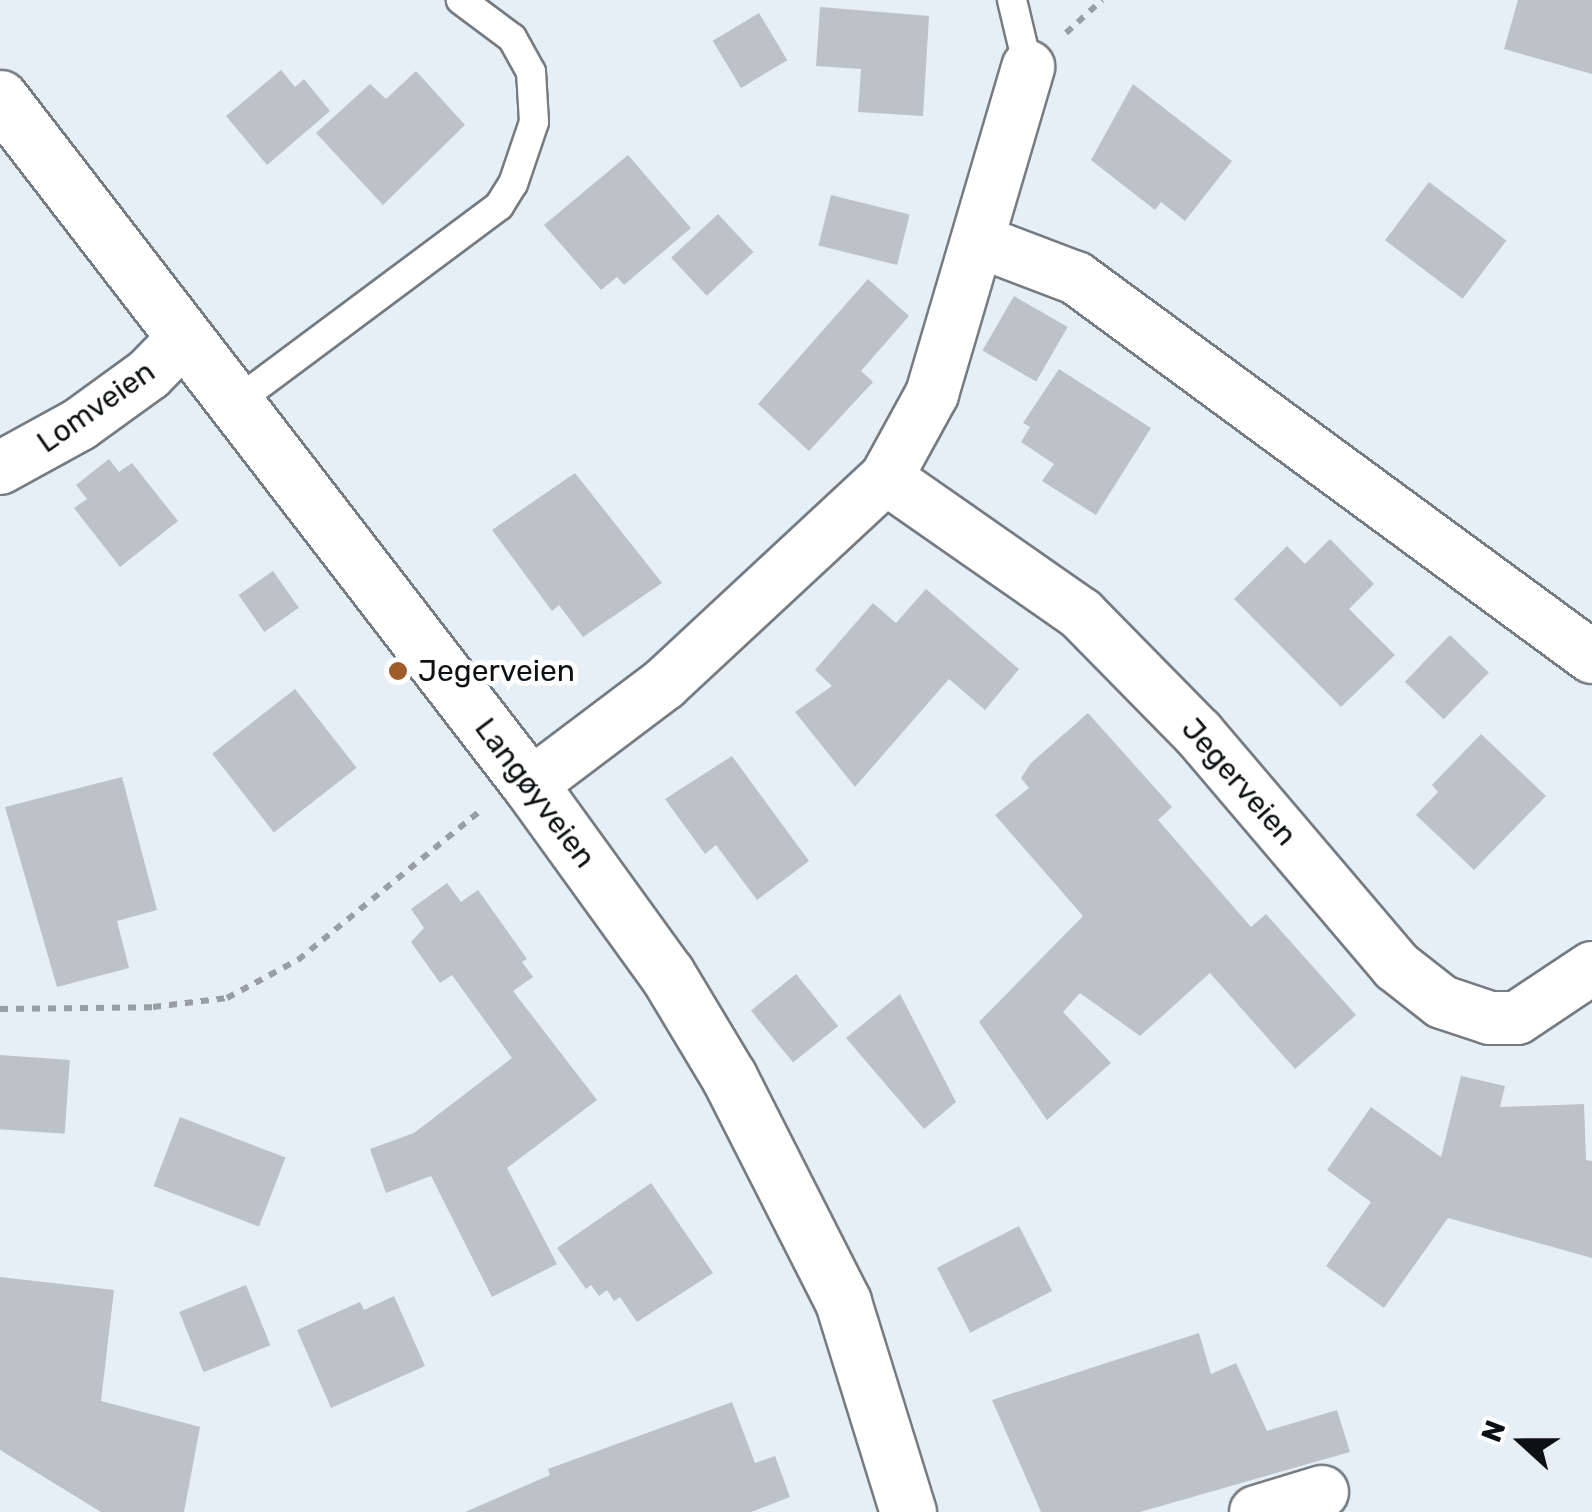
<!DOCTYPE html>
<html>
<head>
<meta charset="utf-8">
<style>
	body { margin:0 }
	#map { position:relative; width:1592px; height:1512px; overflow:hidden; background:#e6eff5; font-family:Rubik,sans-serif }
	div>[style] { position:absolute }
	.building>* { inset:0; background:#bbc3c9; transform-origin:0 0 }
	.path>* { height:6px; margin-top:-3px; transform-origin:0; background:repeating-linear-gradient(90deg,#989fa3 0 8px,transparent 0 16px) }
	.roads { filter:drop-shadow(2px 0 #757c82) drop-shadow(-2px 0 #757c82) drop-shadow(0 2px #757c82) drop-shadow(0 -2px #757c82) }
	.lane>* { height:28px; margin:-14px; padding:0 14px; transform-origin:14px; border-radius:14px; background:#fff }
	.street>* { height:52px; margin:-26px; padding:0 26px; transform-origin:26px; border-radius:26px; background:#fff }
	.secondary>* { height:55px; margin:-27.5px; padding:0 27.5px; transform-origin:27.5px; border-radius:27.5px; background:#fff }
	.dots>* { width:28px; height:28px; translate:-50% -50%; box-sizing:border-box; border:5px solid #fff; border-radius:50% }
	span { translate:-50% -50%; white-space:nowrap; text-align:center; line-height:1.15; -webkit-text-stroke:10px #fff; paint-order:stroke }
	.street-label { font-size:30px; color:#0e1113 }
	.poi-label { font-size:30px; color:#0e1113 }
	.left { translate:0 -50%; text-align:left }
	.north { position:absolute; left:1472px; top:1392px; width:100px; height:100px; -webkit-text-stroke:8px #fff; paint-order:stroke; rotate:291deg; font-size:28px; font-weight:700; line-height:40px; text-align:center; color:#0e1113 }
	.north::after { content:''; display:block; margin:auto; width:35px; height:45px; background:#0e1113; clip-path:polygon(50% 0,100% 100%,50% 72%,0 100%) }
</style>
</head>
<body>
<div id="map">
	<div class="building">
		<div style="clip-path:polygon(1518px 0,1592px 0,1592px 74px,1504px 49px)"></div>
		<div style="clip-path:polygon(820px 7px,929px 16px,923px 116px,858px 112px,861px 69px,816px 66px)"></div>
		<div style="left:759px;top:13px;width:55px;height:54px;rotate:59deg"></div>
		<div style="clip-path:polygon(281px 70px,295px 87px,304px 79px,330px 111px,267px 165px,226px 116px)"></div>
		<div style="clip-path:polygon(416px 71px,465px 125px,383px 205px,316px 133px,370px 84px,386px 99px)"></div>
		<div style="clip-path:polygon(1133px 84px,1232px 161px,1185px 221px,1161px 202px,1155px 210px,1091px 160px)"></div>
		<div style="clip-path:polygon(628px 155px,691px 228px,624px 285px,617px 277px,601px 290px,544px 225px)"></div>
		<div style="left:1429px;top:182px;width:97px;height:73px;rotate:37deg"></div>
		<div style="left:831px;top:195px;width:81px;height:52px;rotate:14deg"></div>
		<div style="left:718px;top:214px;width:52px;height:64px;rotate:47deg"></div>
		<div style="clip-path:polygon(868px 279px,909px 316px,861px 371px,873px 382px,809px 451px,758px 404px)"></div>
		<div style="left:1014px;top:296px;width:62px;height:63px;rotate:30deg"></div>
		<div style="clip-path:polygon(1059px 369px,1151px 428px,1096px 515px,1042px 481px,1054px 464px,1021px 442px,1030px 427px,1023px 423px)"></div>
		<div style="clip-path:polygon(109px 459px,119px 472px,132px 463px,178px 521px,120px 567px,74px 508px,87px 499px,76px 485px)"></div>
		<div style="clip-path:polygon(575px 473px,662px 583px,583px 637px,559px 605px,552px 611px,492px 530px)"></div>
		<div style="clip-path:polygon(1330px 539px,1374px 584px,1349px 609px,1395px 655px,1341px 707px,1234px 599px,1287px 546px,1305px 564px)"></div>
		<div style="left:273px;top:571px;width:45px;height:42px;rotate:55deg"></div>
		<div style="clip-path:polygon(926px 589px,1019px 669px,985px 710px,949px 679px,855px 787px,795px 712px,832px 686px,815px 670px,873px 603px,896px 623px)"></div>
		<div style="left:1450px;top:635px;width:54px;height:65px;rotate:44deg"></div>
		<div style="left:295px;top:689px;width:100px;height:105px;rotate:52deg"></div>
		<div style="clip-path:polygon(1088px 713px,1172px 807px,1158px 820px,1251px 927px,1266px 914px,1356px 1015px,1295px 1069px,1210px 973px,1140px 1036px,1080px 993px,1063px 1012px,1111px 1063px,1047px 1120px,979px 1022px,1083px 916px,995px 815px,1029px 788px,1021px 778px,1031px 763px)"></div>
		<div style="clip-path:polygon(1481px 734px,1546px 796px,1474px 870px,1416px 815px,1438px 792px,1432px 785px)"></div>
		<div style="clip-path:polygon(732px 756px,809px 861px,757px 900px,716px 845px,705px 854px,665px 799px)"></div>
		<div style="clip-path:polygon(122px 777px,157px 910px,117px 921px,129px 968px,57px 987px,5px 807px)"></div>
		<div style="clip-path:polygon(447px 883px,461px 902px,478px 890px,527px 959px,522px 962px,533px 977px,513px 991px,597px 1100px,507px 1168px,557px 1264px,492px 1297px,431px 1176px,386px 1193px,370px 1149px,414px 1133px,512px 1058px,452px 975px,440px 983px,411px 942px,424px 928px,411px 909px)"></div>
		<div style="left:796px;top:974px;width:67px;height:58px;rotate:51deg"></div>
		<div style="clip-path:polygon(900px 994px,956px 1102px,924px 1129px,846px 1038px)"></div>
		<div style="left:0;top:1055px;width:70px;height:74px;rotate:4deg"></div>
		<div style="clip-path:polygon(1461px 1076px,1505px 1086px,1500px 1107px,1584px 1104px,1586px 1160px,1592px 1161px,1592px 1258px,1448px 1218px,1384px 1308px,1326px 1266px,1371px 1202px,1327px 1170px,1371px 1107px,1441px 1157px)"></div>
		<div style="left:180px;top:1117px;width:113px;height:74px;rotate:21deg"></div>
		<div style="clip-path:polygon(651px 1183px,713px 1273px,637px 1322px,620px 1297px,614px 1301px,607px 1290px,599px 1296px,591px 1285px,586px 1289px,557px 1248px)"></div>
		<div style="left:1019px;top:1226px;width:73px;height:92px;rotate:63deg"></div>
		<div style="clip-path:polygon(0 1277px,114px 1290px,101px 1401px,200px 1427px,184px 1512px,101px 1512px,0 1450px)"></div>
		<div style="left:246px;top:1285px;width:65px;height:72px;rotate:68deg"></div>
		<div style="clip-path:polygon(394px 1296px,425px 1366px,331px 1408px,297px 1330px,360px 1302px,364px 1310px)"></div>
		<div style="clip-path:polygon(1199px 1333px,1211px 1374px,1236px 1363px,1267px 1431px,1337px 1410px,1350px 1452px,1140px 1512px,1041px 1512px,992px 1400px)"></div>
		<div style="clip-path:polygon(732px 1402px,755px 1463px,775px 1456px,790px 1497px,751px 1512px,465px 1512px,550px 1475px,548px 1469px)"></div>
	</div>
	<div class="path">
		<div style="left:1066px;top:33px;width:49px;rotate:-42.5deg"></div>
		<div style="left:0;top:1009px;width:153px;rotate:-0.7deg"></div>
		<div style="left:153px;top:1007px;width:75px;rotate:-6.9deg"></div>
		<div style="left:227px;top:998px;width:81px;rotate:-28.2deg"></div>
		<div style="left:298px;top:960px;width:235px;rotate:-39.3deg"></div>
	</div>
	<div class="roads">
		<div class="lane">
			<div style="left:1012px;top:0;width:69px;rotate:76.6deg"></div>
			<div style="left:236px;top:402px;width:328px;rotate:-36.7deg"></div>
			<div style="left:499px;top:206px;width:26px;rotate:-58deg"></div>
			<div style="left:513px;top:184px;width:65px;rotate:-71.3deg"></div>
			<div style="left:534px;top:122px;width:50px;rotate:-93.4deg"></div>
			<div style="left:531px;top:72px;width:39px;rotate:-119deg"></div>
			<div style="left:512px;top:38px;width:64px;rotate:-143.3deg"></div>
		</div>
		<div class="street">
			<div style="left:981px;top:242px;width:102px;rotate:20.8deg"></div>
			<div style="left:1076px;top:278px;width:640px;rotate:36.3deg"></div>
			<div style="left:0;top:468px;width:91px;rotate:-28.8deg"></div>
			<div style="left:80px;top:424px;width:85px;rotate:-35.9deg"></div>
			<div style="left:149px;top:374px;width:52px;rotate:-45.8deg"></div>
			<div style="left:886px;top:478px;width:238px;rotate:34.9deg"></div>
			<div style="left:1081px;top:614px;width:167px;rotate:45.5deg"></div>
			<div style="left:1198px;top:733px;width:306px;rotate:49.6deg"></div>
			<div style="left:1396px;top:966px;width:58px;rotate:38deg"></div>
			<div style="left:1442px;top:1002px;width:51px;rotate:18.4deg"></div>
			<div style="left:1490px;top:1018px;width:27px"></div>
			<div style="left:1517px;top:1018px;width:90px;rotate:-33.7deg"></div>
			<div style="left:530px;top:785px;width:168px;rotate:-37deg"></div>
			<div style="left:664px;top:684px;width:303px;rotate:-42.9deg"></div>
			<div style="left:886px;top:478px;width:96px;rotate:-61.3deg"></div>
			<div style="left:932px;top:394px;width:341px;rotate:-73.6deg"></div>
			<div style="left:1256px;top:1512px;width:69px;rotate:-16.9deg"></div>
		</div>
		<div class="secondary">
			<div style="left:0;top:98px;width:868px;rotate:52.35deg"></div>
			<div style="left:530px;top:785px;width:233px;rotate:54.1deg"></div>
			<div style="left:667px;top:974px;width:120px;rotate:59deg"></div>
			<div style="left:729px;top:1077px;width:252px;rotate:63.1deg"></div>
			<div style="left:843px;top:1302px;width:220px;rotate:72.8deg"></div>
		</div>
	</div>
	<div class="dots">
		<div style="left:398px;top:671px;background:#9e5c2a"></div>
	</div>
	<div class="street-label">
		<span style="left:96px;top:407px;rotate:-35deg">Lomveien</span>
		<span style="left:1239px;top:782px;rotate:49deg">Jegerveien</span>
		<span style="left:535px;top:793px;rotate:53deg">Langøyveien</span>
	</div>
	<div class="poi-label">
		<span class="left" style="left:418px;top:671px">Jegerveien</span>
	</div>
	<div class="north">N</div>
</div>
</body>
</html>
